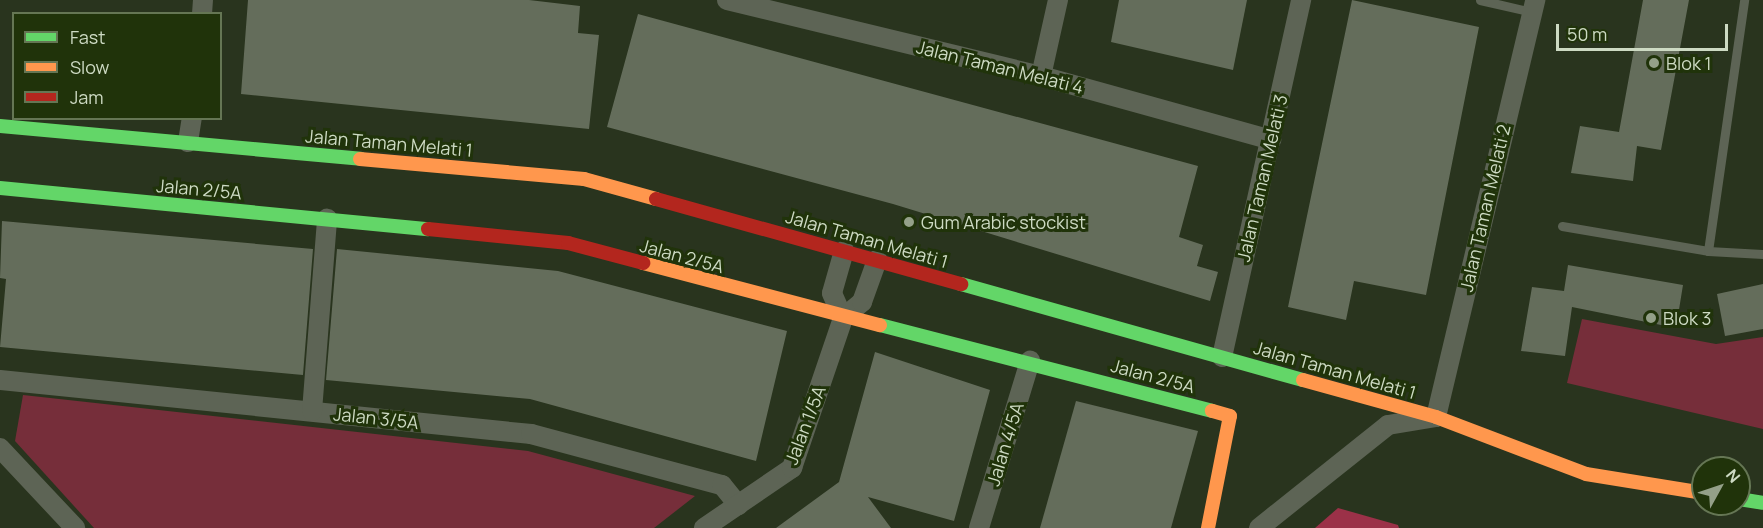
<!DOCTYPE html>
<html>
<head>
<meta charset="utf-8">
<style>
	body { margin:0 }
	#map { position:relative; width:1763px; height:528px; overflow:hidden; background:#29341e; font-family:Manrope,sans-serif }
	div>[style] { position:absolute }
	.green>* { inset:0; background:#762e3a }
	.forest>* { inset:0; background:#9b3148 }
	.building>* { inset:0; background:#646d5b }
	.lane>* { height:9px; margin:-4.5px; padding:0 4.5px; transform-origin:4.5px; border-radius:4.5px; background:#5d6455 }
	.street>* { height:20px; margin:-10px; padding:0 10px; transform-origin:10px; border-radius:10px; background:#5d6455 }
	.fast>* { height:14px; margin:-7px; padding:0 7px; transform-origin:7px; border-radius:7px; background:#63d668 }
	.slow>* { height:14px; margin:-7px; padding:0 7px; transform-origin:7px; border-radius:7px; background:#ff974d }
	.jam>* { height:14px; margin:-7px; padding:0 7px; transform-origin:7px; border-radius:7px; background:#b3261e }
	.dots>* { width:16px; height:16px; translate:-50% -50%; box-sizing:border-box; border:3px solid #20330a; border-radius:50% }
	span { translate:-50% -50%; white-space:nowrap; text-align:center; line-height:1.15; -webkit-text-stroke:6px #20330a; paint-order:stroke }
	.poi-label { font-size:18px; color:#cddac3 }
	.left { translate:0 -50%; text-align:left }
	.street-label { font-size:18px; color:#cddac3 }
	.legend { position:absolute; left:12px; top:12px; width:210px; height:108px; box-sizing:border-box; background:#20330a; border:2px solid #657654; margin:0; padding:8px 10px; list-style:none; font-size:18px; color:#cddac3 }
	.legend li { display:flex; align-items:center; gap:12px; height:30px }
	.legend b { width:30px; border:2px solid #657654 }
	.north { position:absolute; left:1691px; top:456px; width:60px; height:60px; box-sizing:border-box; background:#20330a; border:2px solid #657654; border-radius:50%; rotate:50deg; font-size:16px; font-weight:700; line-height:24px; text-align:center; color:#cddac3 }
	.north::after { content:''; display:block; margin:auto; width:21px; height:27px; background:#94a089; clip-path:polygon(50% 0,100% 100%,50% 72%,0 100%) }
	.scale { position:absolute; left:1556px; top:24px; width:172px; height:27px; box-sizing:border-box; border:3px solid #cddac3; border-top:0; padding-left:8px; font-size:18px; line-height:21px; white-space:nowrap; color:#cddac3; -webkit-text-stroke:4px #20330a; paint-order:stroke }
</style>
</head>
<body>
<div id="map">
	<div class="green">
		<div style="clip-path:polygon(1582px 319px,1716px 344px,1763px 337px,1763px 429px,1567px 383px)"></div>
		<div style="clip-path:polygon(23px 395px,528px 451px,695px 496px,654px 528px,94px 528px,15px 441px)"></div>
	</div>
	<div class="forest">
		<div style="clip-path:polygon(1338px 508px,1398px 525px,1399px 528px,1315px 528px)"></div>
	</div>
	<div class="building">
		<div style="clip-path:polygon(248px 0,529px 0,580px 6px,578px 33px,599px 35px,589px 129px,241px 94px)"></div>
		<div style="clip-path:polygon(1119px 0,1247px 0,1233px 70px,1111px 42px)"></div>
		<div style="clip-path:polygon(1352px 0,1479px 27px,1426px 295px,1354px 281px,1346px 320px,1288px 307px)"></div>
		<div style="clip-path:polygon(1643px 0,1689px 0,1661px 150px,1637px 146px,1633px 181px,1571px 173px,1580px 126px,1619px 132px)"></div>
		<div style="clip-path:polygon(638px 14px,1198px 166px,1179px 237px,1203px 245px,1197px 266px,1218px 272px,1210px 301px,893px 204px,607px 127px)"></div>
		<div style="clip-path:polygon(2px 221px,313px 249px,303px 375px,0 347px,6px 279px,0 278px)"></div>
		<div style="clip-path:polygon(337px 249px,558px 271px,787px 331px,756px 461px,530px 399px,326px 380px)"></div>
		<div style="clip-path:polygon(1568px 265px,1683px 285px,1676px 328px,1572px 307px,1565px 356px,1521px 351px,1532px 287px,1564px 291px)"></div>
		<div style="clip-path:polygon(1763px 284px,1763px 329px,1725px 336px,1717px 294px)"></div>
		<div style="clip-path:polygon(875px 352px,990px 390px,954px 521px,868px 497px,891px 528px,776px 528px,839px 482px)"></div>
		<div style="clip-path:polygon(1076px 401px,1198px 431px,1171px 528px,1040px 528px)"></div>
	</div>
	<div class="lane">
		<div style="left:1480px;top:0;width:53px;rotate:13deg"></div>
		<div style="left:1562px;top:226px;width:148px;rotate:9.7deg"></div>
		<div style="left:1708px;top:251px;width:55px;rotate:3.1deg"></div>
		<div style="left:1708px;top:251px;width:254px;rotate:-81.8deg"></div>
	</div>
	<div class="street">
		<div style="left:727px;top:0;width:323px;rotate:13.6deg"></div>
		<div style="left:1041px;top:76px;width:239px;rotate:15.5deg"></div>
		<div style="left:202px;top:14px;width:14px;rotate:-86deg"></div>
		<div style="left:1041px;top:76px;width:78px;rotate:-77.4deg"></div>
		<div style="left:188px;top:142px;width:24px;rotate:-81deg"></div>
		<div style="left:843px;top:318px;width:27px;rotate:-114deg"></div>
		<div style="left:832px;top:293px;width:44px;rotate:-74.1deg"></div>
		<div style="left:1222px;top:357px;width:366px;rotate:-77.5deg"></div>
		<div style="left:0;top:380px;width:534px;rotate:5.81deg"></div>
		<div style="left:531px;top:434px;width:198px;rotate:15deg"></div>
		<div style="left:722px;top:485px;width:26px;rotate:51deg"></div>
		<div style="left:312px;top:411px;width:193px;rotate:-85.5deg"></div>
		<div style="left:0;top:448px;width:110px;rotate:46.8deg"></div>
		<div style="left:704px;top:528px;width:107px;rotate:-34.3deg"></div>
		<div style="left:792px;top:468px;width:158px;rotate:-71.2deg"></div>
		<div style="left:843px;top:318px;width:25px;rotate:-40deg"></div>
		<div style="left:862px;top:302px;width:45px;rotate:-70.3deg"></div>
		<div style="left:979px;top:528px;width:175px;rotate:-73deg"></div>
		<div style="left:1259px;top:528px;width:165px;rotate:-38.6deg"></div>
		<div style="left:1388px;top:425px;width:49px;rotate:-9.5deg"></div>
		<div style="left:1436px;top:417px;width:429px;rotate:-76.6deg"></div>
	</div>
	<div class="fast">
		<div style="left:0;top:126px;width:362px;rotate:5.2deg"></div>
		<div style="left:0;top:188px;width:430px;rotate:5.5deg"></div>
		<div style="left:961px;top:284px;width:355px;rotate:15.7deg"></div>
		<div style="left:880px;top:325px;width:343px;rotate:14.5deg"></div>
		<div style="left:1739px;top:499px;width:24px;rotate:9deg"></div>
	</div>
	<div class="slow">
		<div style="left:360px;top:159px;width:225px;rotate:5.1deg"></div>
		<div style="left:584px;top:179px;width:75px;rotate:15.5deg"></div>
		<div style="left:643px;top:263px;width:245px;rotate:14.7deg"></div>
		<div style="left:1303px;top:380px;width:138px;rotate:15.5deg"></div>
		<div style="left:1436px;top:417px;width:160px;rotate:20.8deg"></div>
		<div style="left:1586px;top:474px;width:119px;rotate:9.2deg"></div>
		<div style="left:1208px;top:528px;width:114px;rotate:-78.9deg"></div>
		<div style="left:1230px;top:416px;width:19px;rotate:-164deg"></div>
	</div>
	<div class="jam">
		<div style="left:656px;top:199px;width:317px;rotate:15.6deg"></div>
		<div style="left:428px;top:229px;width:141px;rotate:5.7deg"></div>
		<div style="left:568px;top:243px;width:78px;rotate:14.9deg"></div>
	</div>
	<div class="dots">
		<div style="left:1654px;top:63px;background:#94a089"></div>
		<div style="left:909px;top:222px;background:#94a089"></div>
		<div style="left:1651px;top:318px;background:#94a089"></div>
	</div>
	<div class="poi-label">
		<span class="left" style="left:1666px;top:63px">Blok 1</span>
		<span class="left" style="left:921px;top:222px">Gum Arabic stockist</span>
		<span class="left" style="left:1663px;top:318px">Blok 3</span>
	</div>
	<div class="street-label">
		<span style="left:1000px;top:67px;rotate:14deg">Jalan Taman Melati 4</span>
		<span style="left:389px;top:143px;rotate:5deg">Jalan Taman Melati 1</span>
		<span style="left:1262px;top:178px;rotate:-77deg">Jalan Taman Melati 3</span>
		<span style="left:199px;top:189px;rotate:5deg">Jalan 2/5A</span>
		<span style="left:1485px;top:208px;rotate:-77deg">Jalan Taman Melati 2</span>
		<span style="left:867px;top:239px;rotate:16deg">Jalan Taman Melati 1</span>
		<span style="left:682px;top:256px;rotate:15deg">Jalan 2/5A</span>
		<span style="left:1335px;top:370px;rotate:16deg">Jalan Taman Melati 1</span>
		<span style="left:1153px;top:376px;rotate:15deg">Jalan 2/5A</span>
		<span style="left:376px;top:418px;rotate:6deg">Jalan 3/5A</span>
		<span style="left:805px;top:425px;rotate:-69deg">Jalan 1/5A</span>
		<span style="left:1005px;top:444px;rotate:-73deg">Jalan 4/5A</span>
	</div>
	<ul class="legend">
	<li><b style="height:8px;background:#63d668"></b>Fast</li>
	<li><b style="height:8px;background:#ff974d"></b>Slow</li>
	<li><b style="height:8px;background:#b3261e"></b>Jam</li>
	</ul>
	<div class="north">N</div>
	<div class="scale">50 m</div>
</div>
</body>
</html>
